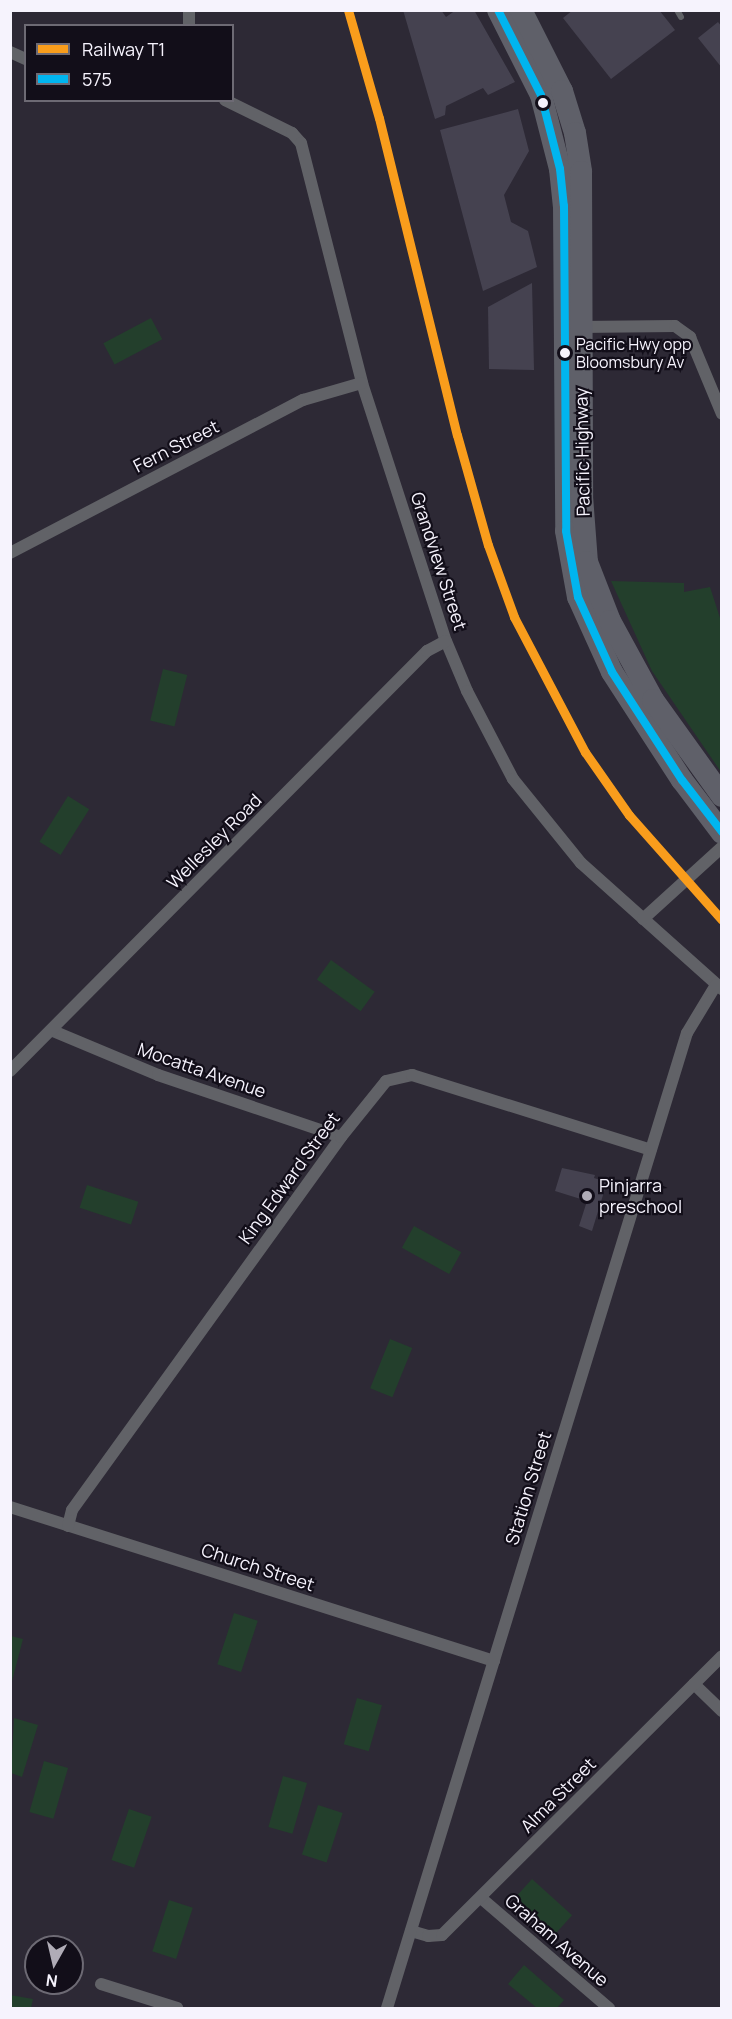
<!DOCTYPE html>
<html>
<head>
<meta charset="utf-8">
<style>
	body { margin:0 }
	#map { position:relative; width:732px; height:2019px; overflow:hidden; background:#2d2935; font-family:Manrope,sans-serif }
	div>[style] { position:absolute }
	.green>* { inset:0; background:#233f2c; transform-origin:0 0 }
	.building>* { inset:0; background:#454250 }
	.lane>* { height:6px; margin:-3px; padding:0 3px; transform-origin:3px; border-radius:3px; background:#616267 }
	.street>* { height:12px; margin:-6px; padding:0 6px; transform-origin:6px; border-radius:6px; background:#616267 }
	.highway>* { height:22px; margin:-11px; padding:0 11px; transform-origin:11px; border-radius:11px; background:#5f6069 }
	.bus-1>* { height:8px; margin:-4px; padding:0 4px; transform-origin:4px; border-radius:4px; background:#00b5ef }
	.rail-1>* { height:9px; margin:-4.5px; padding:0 4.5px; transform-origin:4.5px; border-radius:4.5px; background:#f99d1c }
	.dots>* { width:16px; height:16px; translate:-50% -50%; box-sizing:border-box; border:3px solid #120e19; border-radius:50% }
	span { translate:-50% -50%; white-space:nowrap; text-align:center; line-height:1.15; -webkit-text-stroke:4.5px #120e19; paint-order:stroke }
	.bus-label { font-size:16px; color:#f6f3fd }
	.left { translate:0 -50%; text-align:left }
	.street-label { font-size:18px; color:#f6f3fd }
	.poi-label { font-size:18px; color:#f6f3fd }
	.frame { position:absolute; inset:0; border:12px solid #f6f3fd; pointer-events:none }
	.legend { position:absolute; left:24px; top:24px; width:210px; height:78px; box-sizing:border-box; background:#120e19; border:2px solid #6d6a74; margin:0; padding:8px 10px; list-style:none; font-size:18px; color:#f6f3fd }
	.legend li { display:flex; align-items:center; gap:12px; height:30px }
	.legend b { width:30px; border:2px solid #6d6a74 }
	.north { position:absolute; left:24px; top:1935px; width:60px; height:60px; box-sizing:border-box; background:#120e19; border:2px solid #6d6a74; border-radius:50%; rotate:188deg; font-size:16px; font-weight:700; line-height:24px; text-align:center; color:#f6f3fd }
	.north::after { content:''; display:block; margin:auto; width:21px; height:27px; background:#b0acb7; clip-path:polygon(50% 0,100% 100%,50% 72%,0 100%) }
</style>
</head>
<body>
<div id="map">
	<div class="green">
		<div style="left:151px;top:318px;width:24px;height:54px;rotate:62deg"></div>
		<div style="clip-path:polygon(611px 581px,684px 583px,684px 592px,710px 587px,721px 621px,721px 772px,652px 671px)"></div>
		<div style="left:163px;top:669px;width:25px;height:53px;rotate:14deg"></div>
		<div style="left:68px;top:796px;width:25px;height:54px;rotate:32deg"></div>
		<div style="left:331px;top:960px;width:54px;height:24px;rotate:36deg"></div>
		<div style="left:87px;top:1185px;width:54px;height:24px;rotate:18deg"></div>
		<div style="left:414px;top:1226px;width:54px;height:25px;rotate:29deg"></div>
		<div style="left:390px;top:1339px;width:24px;height:53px;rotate:22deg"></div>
		<div style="left:234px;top:1613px;width:25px;height:54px;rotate:18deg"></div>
		<div style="clip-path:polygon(11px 1636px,23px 1639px,11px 1685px,10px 1636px)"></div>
		<div style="left:357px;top:1698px;width:26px;height:48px;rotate:16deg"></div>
		<div style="clip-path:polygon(14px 1718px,38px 1725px,22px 1777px,11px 1773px)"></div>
		<div style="left:44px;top:1761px;width:25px;height:53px;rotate:16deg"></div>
		<div style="left:283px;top:1776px;width:25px;height:53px;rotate:16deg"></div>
		<div style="left:318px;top:1805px;width:26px;height:52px;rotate:18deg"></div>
		<div style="left:129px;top:1809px;width:24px;height:54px;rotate:19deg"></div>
		<div style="left:532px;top:1879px;width:54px;height:25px;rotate:42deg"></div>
		<div style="left:169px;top:1900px;width:25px;height:54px;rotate:18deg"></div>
		<div style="clip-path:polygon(524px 1965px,564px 2000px,557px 2008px,537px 2008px,508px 1984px)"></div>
		<div style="clip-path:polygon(10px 1995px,33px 1999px,31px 2008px,11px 2008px)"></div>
	</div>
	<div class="building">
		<div style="clip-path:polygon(403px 10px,441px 10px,446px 17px,456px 10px,474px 10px,515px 82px,488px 95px,483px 88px,446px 106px,445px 115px,435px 119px)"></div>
		<div style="clip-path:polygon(573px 10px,659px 10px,675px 30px,611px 79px,563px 18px)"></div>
		<div style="clip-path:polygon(718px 22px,722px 27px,722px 68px,698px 38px)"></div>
		<div style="clip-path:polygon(518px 109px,529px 151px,504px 195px,511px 222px,528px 231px,537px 267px,483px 291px,440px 130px)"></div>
		<div style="clip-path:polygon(532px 283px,534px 370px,489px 369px,488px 307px)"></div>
		<div style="clip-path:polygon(562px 1168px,595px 1175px,594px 1178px,607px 1182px,592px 1231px,579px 1226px,587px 1201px,555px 1191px)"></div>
	</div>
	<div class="lane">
		<div style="left:677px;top:10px;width:8px;rotate:60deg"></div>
	</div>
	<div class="street">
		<div style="left:189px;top:26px;width:16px;rotate:-90deg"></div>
		<div style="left:10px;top:52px;width:17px;rotate:24deg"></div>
		<div style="left:225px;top:100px;width:75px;rotate:26.2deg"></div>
		<div style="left:292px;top:133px;width:13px;rotate:48deg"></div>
		<div style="left:301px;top:143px;width:248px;rotate:75.7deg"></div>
		<div style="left:362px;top:383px;width:271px;rotate:72deg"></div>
		<div style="left:446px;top:641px;width:54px;rotate:67.2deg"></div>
		<div style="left:467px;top:691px;width:99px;rotate:62.4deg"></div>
		<div style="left:513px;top:779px;width:108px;rotate:51deg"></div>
		<div style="left:581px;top:863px;width:189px;rotate:41.8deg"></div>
		<div style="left:578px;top:327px;width:97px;rotate:-0.6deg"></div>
		<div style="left:675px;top:326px;width:19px;rotate:36deg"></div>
		<div style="left:690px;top:337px;width:83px;rotate:67.4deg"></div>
		<div style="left:10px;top:553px;width:331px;rotate:-27.6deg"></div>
		<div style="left:303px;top:400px;width:61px;rotate:-16.1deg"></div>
		<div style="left:643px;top:919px;width:107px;rotate:-42.3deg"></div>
		<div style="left:53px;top:1031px;width:114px;rotate:22.7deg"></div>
		<div style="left:158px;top:1075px;width:193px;rotate:18.7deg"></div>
		<div style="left:10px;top:1071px;width:592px;rotate:-45.21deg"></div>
		<div style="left:427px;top:651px;width:21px;rotate:-28deg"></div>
		<div style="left:10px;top:1507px;width:508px;rotate:17.65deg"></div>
		<div style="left:68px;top:1526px;width:16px;rotate:-76deg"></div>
		<div style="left:72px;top:1510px;width:460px;rotate:-54.2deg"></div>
		<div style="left:341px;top:1137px;width:72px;rotate:-51.2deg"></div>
		<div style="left:386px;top:1081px;width:27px;rotate:-13deg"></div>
		<div style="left:412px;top:1075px;width:250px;rotate:17.4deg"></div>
		<div style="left:694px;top:1684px;width:39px;rotate:44deg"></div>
		<div style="left:481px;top:1898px;width:169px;rotate:40.7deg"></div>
		<div style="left:411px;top:1931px;width:18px;rotate:16deg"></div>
		<div style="left:428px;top:1936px;width:14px;rotate:-4deg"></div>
		<div style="left:442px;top:1935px;width:395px;rotate:-44.9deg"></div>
		<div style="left:101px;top:1984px;width:80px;rotate:17.5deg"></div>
		<div style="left:387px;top:2008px;width:1020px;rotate:-72.9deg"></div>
		<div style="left:687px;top:1033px;width:56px;rotate:-58.9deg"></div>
	</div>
	<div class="highway">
		<div style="left:498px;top:10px;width:95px;rotate:63.2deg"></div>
		<div style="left:541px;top:95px;width:76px;rotate:75.6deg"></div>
		<div style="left:560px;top:169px;width:37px;rotate:84deg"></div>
		<div style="left:564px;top:206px;width:325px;rotate:89.6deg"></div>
		<div style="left:566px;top:531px;width:67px;rotate:79.7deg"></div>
		<div style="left:578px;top:597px;width:82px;rotate:65.6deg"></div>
		<div style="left:612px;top:672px;width:129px;rotate:57.1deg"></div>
		<div style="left:682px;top:780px;width:66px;rotate:53deg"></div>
		<div style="left:521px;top:10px;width:91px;rotate:63.2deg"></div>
		<div style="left:562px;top:91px;width:44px;rotate:72.8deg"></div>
		<div style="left:575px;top:133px;width:39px;rotate:81deg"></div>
		<div style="left:581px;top:172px;width:324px;rotate:89.8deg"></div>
		<div style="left:582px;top:496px;width:66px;rotate:85.7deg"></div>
		<div style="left:587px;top:562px;width:63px;rotate:68.7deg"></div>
		<div style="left:610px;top:621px;width:90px;rotate:61.4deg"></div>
		<div style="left:653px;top:700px;width:118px;rotate:54.3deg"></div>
	</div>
	<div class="bus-1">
		<div style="left:498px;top:10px;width:95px;rotate:63.2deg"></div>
		<div style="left:541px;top:95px;width:76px;rotate:75.6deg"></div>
		<div style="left:560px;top:169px;width:37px;rotate:84deg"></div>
		<div style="left:564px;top:206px;width:325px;rotate:89.6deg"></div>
		<div style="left:566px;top:531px;width:67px;rotate:79.7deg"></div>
		<div style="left:578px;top:597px;width:82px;rotate:65.6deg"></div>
		<div style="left:612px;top:672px;width:129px;rotate:57.1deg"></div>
		<div style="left:682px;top:780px;width:66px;rotate:52.4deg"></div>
	</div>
	<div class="rail-1">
		<div style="left:348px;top:10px;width:112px;rotate:74deg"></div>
		<div style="left:379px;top:118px;width:326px;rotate:76.2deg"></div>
		<div style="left:457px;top:435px;width:114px;rotate:74.3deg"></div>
		<div style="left:488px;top:545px;width:77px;rotate:70.1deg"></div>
		<div style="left:514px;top:617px;width:153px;rotate:62.3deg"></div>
		<div style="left:585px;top:752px;width:77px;rotate:55.1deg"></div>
		<div style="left:629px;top:815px;width:140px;rotate:48.5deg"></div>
	</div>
	<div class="dots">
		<div style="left:543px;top:103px;background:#f6f3fd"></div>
		<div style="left:565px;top:353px;background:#f6f3fd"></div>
		<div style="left:587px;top:1196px;background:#b0acb7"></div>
	</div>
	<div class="bus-label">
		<span class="left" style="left:576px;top:353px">Pacific Hwy opp<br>Bloomsbury Av</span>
	</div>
	<div class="street-label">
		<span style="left:176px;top:446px;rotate:-27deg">Fern Street</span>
		<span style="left:582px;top:452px;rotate:-91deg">Pacific Highway</span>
		<span style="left:439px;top:561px;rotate:72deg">Grandview Street</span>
		<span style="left:214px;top:841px;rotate:-45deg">Wellesley Road</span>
		<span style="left:202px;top:1070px;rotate:19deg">Mocatta Avenue</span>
		<span style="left:289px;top:1178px;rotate:-54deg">King Edward Street</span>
		<span style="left:528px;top:1488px;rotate:-73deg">Station Street</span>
		<span style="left:258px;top:1567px;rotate:18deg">Church Street</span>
		<span style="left:558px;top:1795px;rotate:-45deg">Alma Street</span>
		<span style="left:557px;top:1940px;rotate:41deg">Graham Avenue</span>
	</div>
	<div class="poi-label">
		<span class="left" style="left:599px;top:1196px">Pinjarra<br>preschool</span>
	</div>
	<div class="frame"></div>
	<ul class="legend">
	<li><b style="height:8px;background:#f99d1c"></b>Railway T1</li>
	<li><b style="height:8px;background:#00b5ef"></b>575</li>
	</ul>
	<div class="north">N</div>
</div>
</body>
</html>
